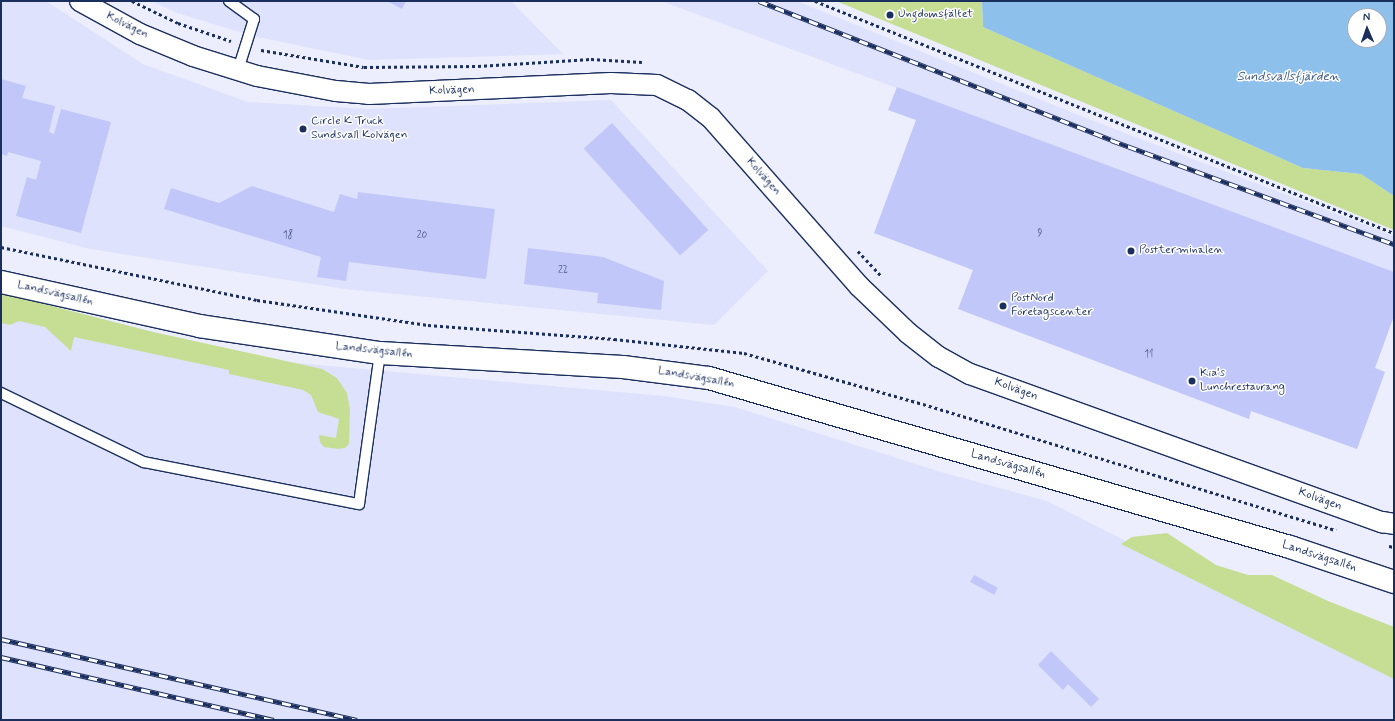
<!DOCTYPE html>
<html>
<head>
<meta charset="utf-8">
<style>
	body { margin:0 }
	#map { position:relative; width:1395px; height:721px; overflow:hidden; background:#eceefd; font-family:Mynerve,sans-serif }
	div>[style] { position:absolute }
	.built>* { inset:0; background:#dfe2fc }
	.green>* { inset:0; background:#c5de94 }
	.water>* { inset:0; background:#8dc0ea }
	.building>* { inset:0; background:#c1c7f9; transform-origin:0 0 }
	.path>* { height:2.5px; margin-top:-1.25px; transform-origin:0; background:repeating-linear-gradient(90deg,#1b2f5e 0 3px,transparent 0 6px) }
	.roads { filter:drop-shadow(1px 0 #1b2f5e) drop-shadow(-1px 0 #1b2f5e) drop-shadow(0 1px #1b2f5e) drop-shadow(0 -1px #1b2f5e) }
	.lane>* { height:10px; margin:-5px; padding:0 5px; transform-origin:5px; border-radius:5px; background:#fff }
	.street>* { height:20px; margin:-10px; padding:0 10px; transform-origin:10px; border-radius:10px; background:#fff }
	.secondary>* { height:22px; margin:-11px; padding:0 11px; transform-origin:11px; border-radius:11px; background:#fff }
	.rail>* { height:4.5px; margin-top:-2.25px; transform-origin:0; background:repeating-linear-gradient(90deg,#fff 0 9px,#1b2f5e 0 18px); box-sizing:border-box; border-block:1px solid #1b2f5e }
	.dots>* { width:11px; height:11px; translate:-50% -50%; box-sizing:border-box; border:2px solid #fff; border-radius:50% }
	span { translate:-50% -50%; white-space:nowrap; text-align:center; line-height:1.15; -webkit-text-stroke:3px #fff; paint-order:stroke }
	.number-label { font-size:10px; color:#445585 }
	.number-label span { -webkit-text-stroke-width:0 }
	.poi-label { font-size:12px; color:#1b2f5e }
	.left { translate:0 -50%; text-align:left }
	.street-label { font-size:12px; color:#1b2f5e }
	.water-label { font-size:13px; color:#3d5a88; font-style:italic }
	.frame { position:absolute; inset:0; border:2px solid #1b2f5e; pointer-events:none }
	.north { position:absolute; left:1347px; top:8px; width:40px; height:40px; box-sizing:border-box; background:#fff; border:1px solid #a4acbf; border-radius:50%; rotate:358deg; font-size:11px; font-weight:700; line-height:16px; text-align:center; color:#1b2f5e }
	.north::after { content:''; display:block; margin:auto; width:14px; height:18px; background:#1b2f5e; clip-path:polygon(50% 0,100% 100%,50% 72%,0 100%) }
</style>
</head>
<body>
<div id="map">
	<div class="built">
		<div style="clip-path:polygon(1px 1px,46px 1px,143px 64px,248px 102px,368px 109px,611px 100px,768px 271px,714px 325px,345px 289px,90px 249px,1px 226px)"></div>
		<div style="clip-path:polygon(151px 1px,511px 1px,563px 54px,369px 60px,253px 36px,177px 13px)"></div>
		<div style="clip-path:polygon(661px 1px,797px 1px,1091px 120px,1394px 236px,1394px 272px)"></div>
		<div style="clip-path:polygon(1px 293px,153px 332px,285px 362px,664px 396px,735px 407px,941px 472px,1047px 501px,1394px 677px,1394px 720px,1px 720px)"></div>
	</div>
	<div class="green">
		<div style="clip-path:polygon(836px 1px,982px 1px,983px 27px,1303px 168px,1361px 174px,1394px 196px,1394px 230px)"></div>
		<div style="clip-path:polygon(1px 293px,153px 332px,322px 369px,337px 378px,347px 393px,350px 410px,349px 444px,345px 448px,338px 449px,324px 447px,320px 442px,319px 435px,336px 438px,339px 419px,318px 412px,311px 395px,303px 390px,229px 374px,229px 370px,74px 337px,71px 351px,45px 327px,19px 321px,10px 325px,1px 323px)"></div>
		<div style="clip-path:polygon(1167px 533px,1216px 565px,1248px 575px,1272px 575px,1328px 601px,1394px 627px,1394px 679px,1121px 544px,1132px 537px)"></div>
	</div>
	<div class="water">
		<div style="clip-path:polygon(evenodd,982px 1px,1394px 1px,1394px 196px,1361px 174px,1303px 168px,983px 27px,982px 1px,1355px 16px,1379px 16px,1379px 40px,1355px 40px,1355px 16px)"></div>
	</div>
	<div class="building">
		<div style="clip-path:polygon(387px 1px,406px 1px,402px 9px)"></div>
		<div style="clip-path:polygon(1px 79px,26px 86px,22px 98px,55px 106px,49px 132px,54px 134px,61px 109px,111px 122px,81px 233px,16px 216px,27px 177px,36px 180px,41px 161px,8px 152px,7px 156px,1px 154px)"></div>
		<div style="clip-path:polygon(897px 87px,1394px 272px,1394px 316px,1375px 368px,1385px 372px,1357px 449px,1251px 411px,1249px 419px,958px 309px,973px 270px,874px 233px,916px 120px,888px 110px)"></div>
		<div style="left:612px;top:123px;width:144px;height:38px;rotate:48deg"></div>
		<div style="clip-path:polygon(252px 186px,334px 212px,340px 194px,357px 199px,358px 192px,495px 209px,486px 279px,349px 262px,346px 281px,317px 277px,321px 257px,164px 209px,171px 188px,219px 203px)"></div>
		<div style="clip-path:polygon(528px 248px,603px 257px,664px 281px,661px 310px,597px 303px,598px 293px,524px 284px)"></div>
		<div style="left:974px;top:575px;width:27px;height:8px;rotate:28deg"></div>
		<div style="clip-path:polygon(1051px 651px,1099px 699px,1091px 707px,1068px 684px,1063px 690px,1038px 665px)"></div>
	</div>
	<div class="path">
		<div style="left:132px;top:1px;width:51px;rotate:25.6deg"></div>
		<div style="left:178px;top:23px;width:56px;rotate:18.8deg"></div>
		<div style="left:815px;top:1px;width:624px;rotate:21.84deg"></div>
		<div style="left:261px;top:50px;width:104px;rotate:9.4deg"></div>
		<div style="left:364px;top:67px;width:114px;rotate:-0.5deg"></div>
		<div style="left:478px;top:66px;width:113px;rotate:-3.5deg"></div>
		<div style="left:591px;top:59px;width:51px;rotate:3.4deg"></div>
		<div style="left:1px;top:247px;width:261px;rotate:11.7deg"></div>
		<div style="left:257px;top:300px;width:173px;rotate:8.3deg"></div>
		<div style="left:428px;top:325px;width:187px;rotate:4.3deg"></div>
		<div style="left:614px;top:339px;width:131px;rotate:6.1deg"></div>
		<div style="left:744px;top:353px;width:186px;rotate:15.9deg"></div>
		<div style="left:923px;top:404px;width:432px;rotate:17deg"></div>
		<div style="left:858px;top:251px;width:33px;rotate:47deg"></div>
		<div style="left:1389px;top:546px;width:5px;rotate:11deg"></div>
	</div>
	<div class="roads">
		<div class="lane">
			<div style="left:229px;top:1px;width:31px;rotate:36deg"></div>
			<div style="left:254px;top:19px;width:53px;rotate:107.4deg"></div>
			<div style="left:1px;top:393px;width:159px;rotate:25.8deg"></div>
			<div style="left:144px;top:462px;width:219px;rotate:11.1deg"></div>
			<div style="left:359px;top:504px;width:152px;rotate:-82.1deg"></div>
		</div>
		<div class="street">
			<div style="left:80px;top:1px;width:68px;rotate:28.8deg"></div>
			<div style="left:140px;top:34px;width:57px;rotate:22.5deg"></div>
			<div style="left:193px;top:56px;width:67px;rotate:17.4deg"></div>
			<div style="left:257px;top:76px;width:80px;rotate:10.8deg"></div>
			<div style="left:336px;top:91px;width:33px;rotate:5deg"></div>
			<div style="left:369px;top:94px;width:242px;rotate:-2.6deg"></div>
			<div style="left:611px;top:83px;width:46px;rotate:2.5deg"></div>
			<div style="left:657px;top:85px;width:34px;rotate:26deg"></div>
			<div style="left:688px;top:100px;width:29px;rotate:38deg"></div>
			<div style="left:711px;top:118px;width:224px;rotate:48.6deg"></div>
			<div style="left:859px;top:286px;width:68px;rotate:43.8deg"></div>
			<div style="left:908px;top:333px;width:39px;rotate:38deg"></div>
			<div style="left:939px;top:357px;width:35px;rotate:29deg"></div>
			<div style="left:970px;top:374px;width:438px;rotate:19.8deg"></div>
			<div style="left:1382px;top:522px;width:12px;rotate:9deg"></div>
		</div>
		<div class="secondary">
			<div style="left:1px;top:282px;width:203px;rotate:12.5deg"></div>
			<div style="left:199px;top:326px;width:183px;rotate:8.5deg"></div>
			<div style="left:380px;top:353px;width:243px;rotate:3.3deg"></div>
			<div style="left:623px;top:367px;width:87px;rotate:7.3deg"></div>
			<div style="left:709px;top:378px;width:605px;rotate:16.22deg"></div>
			<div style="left:1290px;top:547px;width:110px;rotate:18.6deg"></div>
		</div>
	</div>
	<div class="rail">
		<div style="left:759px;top:1px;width:378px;rotate:21.5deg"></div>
		<div style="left:1111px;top:140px;width:302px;rotate:20.2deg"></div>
		<div style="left:1px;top:639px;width:365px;rotate:12.8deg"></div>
		<div style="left:1px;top:657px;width:280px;rotate:13deg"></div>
	</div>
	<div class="dots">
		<div style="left:890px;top:15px;background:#1b2f5e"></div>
		<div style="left:303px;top:129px;background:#1b2f5e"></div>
		<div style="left:1131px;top:251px;background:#1b2f5e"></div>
		<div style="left:1003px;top:306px;background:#1b2f5e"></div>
		<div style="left:1192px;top:381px;background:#1b2f5e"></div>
	</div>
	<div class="number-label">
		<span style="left:1040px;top:234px">9</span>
		<span style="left:288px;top:236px">18</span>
		<span style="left:422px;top:236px">20</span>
		<span style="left:563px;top:271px">22</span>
		<span style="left:1149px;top:355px">11</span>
	</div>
	<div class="poi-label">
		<span class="left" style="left:898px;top:15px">Ungdomsfältet</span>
		<span class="left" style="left:311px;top:129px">Circle K Truck<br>Sundsvall Kolvägen</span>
		<span class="left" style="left:1139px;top:251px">Postterminalen</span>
		<span class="left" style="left:1011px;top:306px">PostNord<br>Företagscenter</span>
		<span class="left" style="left:1200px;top:381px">Kia's<br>Lunchrestaurang</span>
	</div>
	<div class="street-label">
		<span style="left:127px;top:26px;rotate:27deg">Kolvägen</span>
		<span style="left:452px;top:91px;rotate:-2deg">Kolvägen</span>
		<span style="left:763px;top:177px;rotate:49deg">Kolvägen</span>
		<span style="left:55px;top:294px;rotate:13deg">Landsvägsallén</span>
		<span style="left:374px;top:351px;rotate:6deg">Landsvägsallén</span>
		<span style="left:696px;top:378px;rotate:10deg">Landsvägsallén</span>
		<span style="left:1016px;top:390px;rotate:20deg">Kolvägen</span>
		<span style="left:1008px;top:465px;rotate:16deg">Landsvägsallén</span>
		<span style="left:1320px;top:500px;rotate:20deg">Kolvägen</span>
		<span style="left:1319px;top:557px;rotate:18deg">Landsvägsallén</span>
	</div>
	<div class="water-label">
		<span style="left:1288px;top:77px">Sundsvallsfjärden</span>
	</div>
	<div class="frame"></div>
	<div class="north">N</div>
</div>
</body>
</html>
